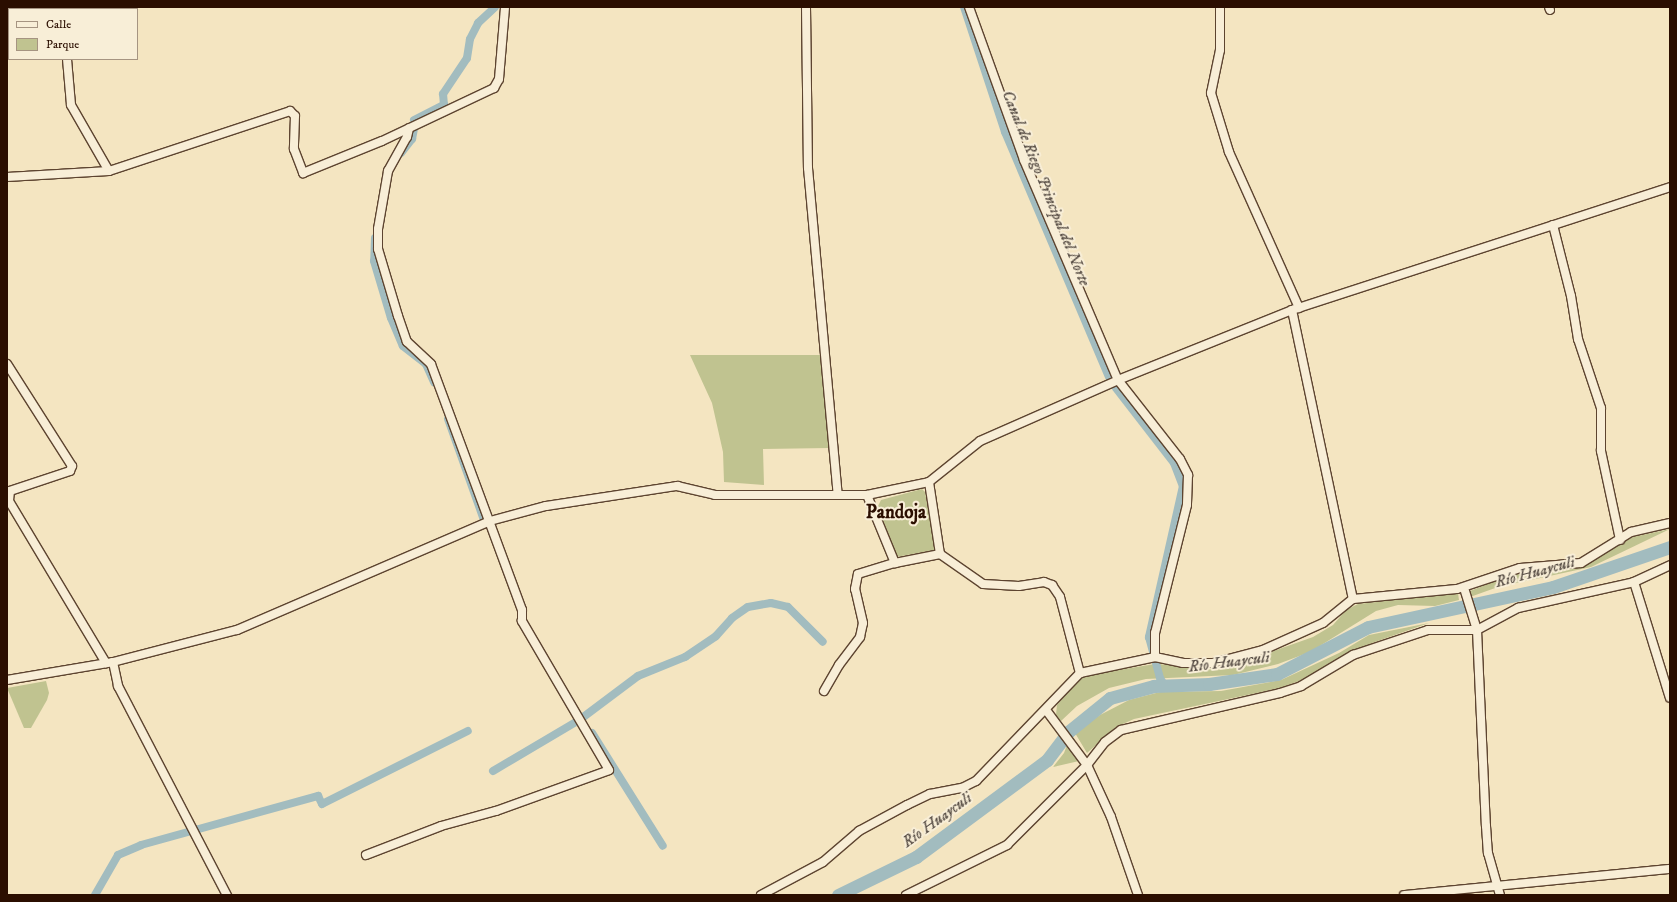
<!DOCTYPE html>
<html>
<head>
<meta charset="utf-8">
<style>
	body { margin:0 }
	#map { position:relative; width:1677px; height:902px; overflow:hidden; background:#f4e5c1; font-family:"IM FELL DW Pica",serif }
	div>[style] { position:absolute }
	.green>* { inset:0; background:#c0c390 }
	.canal>* { height:8px; margin:-4px; padding:0 4px; transform-origin:4px; border-radius:4px; background:#a2bcbf }
	.river>* { height:13px; margin:-6.5px; padding:0 6.5px; transform-origin:6.5px; border-radius:6.5px; background:#a2bcbf }
	.roads { filter:drop-shadow(1px 0 #5d4430) drop-shadow(-1px 0 #5d4430) drop-shadow(0 1px #5d4430) drop-shadow(0 -1px #5d4430) }
	.minor>* { height:8px; margin:-4px; padding:0 4px; transform-origin:4px; border-radius:4px; background:#f8eed7 }
	span { translate:-50% -50%; white-space:nowrap; text-align:center; line-height:1.15; -webkit-text-stroke:4px #f8eed7; paint-order:stroke }
	.water-label { font-size:16px; color:#554b43; font-style:italic }
	.district-label { font-size:19px; color:#2b0e00; font-weight:700 }
	.frame { position:absolute; inset:0; border:8px solid #2b0e00; pointer-events:none }
	.legend { position:absolute; left:8px; top:8px; width:130px; height:52px; box-sizing:border-box; background:#f8eed7; border:1px solid #a69481; margin:0; padding:5px 7px; list-style:none; font-size:12px; color:#2b0e00 }
	.legend li { display:flex; align-items:center; gap:8px; height:20px }
	.legend b { width:20px; border:1px solid #a69481 }
</style>
</head>
<body>
<div id="map">
	<div class="green">
		<div style="clip-path:polygon(690px 355px,820px 355px,829px 448px,763px 449px,764px 485px,724px 482px,723px 452px,712px 403px)"></div>
		<div style="clip-path:polygon(922px 489px,925px 492px,935px 545px,934px 550px,896px 557px,878px 506px,881px 500px)"></div>
		<div style="clip-path:polygon(1670px 529px,1591px 567px,1498px 587px,1470px 597px,1470px 591px,1521px 571px,1583px 566px,1633px 537px)"></div>
		<div style="clip-path:polygon(1458px 593px,1459px 600px,1435px 606px,1398px 605px,1376px 611px,1310px 652px,1278px 664px,1233px 675px,1146px 679px,1109px 688px,1077px 706px,1061px 721px,1056px 715px,1057px 705px,1082px 676px,1155px 664px,1209px 667px,1243px 662px,1313px 637px,1333px 625px,1346px 610px,1358px 604px)"></div>
		<div style="clip-path:polygon(1429px 623px,1372px 643px,1299px 681px,1280px 688px,1134px 719px,1116px 727px,1087px 753px,1075px 733px,1100px 715px,1129px 700px,1160px 692px,1221px 691px,1281px 680px,1339px 653px,1369px 635px)"></div>
		<div style="clip-path:polygon(46px 681px,49px 693px,47px 700px,31px 728px,24px 728px,7px 688px)"></div>
		<div style="clip-path:polygon(1067px 745px,1079px 761px,1053px 767px,1064px 753px)"></div>
	</div>
	<div class="canal">
		<div style="left:964px;top:7px;width:132px;rotate:71.8deg"></div>
		<div style="left:1005px;top:132px;width:266px;rotate:67deg"></div>
		<div style="left:414px;top:120px;width:34px;rotate:-27deg"></div>
		<div style="left:444px;top:105px;width:11px;rotate:-95deg"></div>
		<div style="left:443px;top:94px;width:43px;rotate:-56.3deg"></div>
		<div style="left:467px;top:58px;width:19px;rotate:-81deg"></div>
		<div style="left:470px;top:39px;width:18px;rotate:-63deg"></div>
		<div style="left:478px;top:23px;width:23px;rotate:-43deg"></div>
		<div style="left:401px;top:153px;width:18px;rotate:-52deg"></div>
		<div style="left:412px;top:139px;width:10px;rotate:-79deg"></div>
		<div style="left:375px;top:238px;width:23px;rotate:92deg"></div>
		<div style="left:374px;top:261px;width:59px;rotate:73.4deg"></div>
		<div style="left:391px;top:318px;width:30px;rotate:67deg"></div>
		<div style="left:403px;top:346px;width:29px;rotate:38deg"></div>
		<div style="left:426px;top:364px;width:20px;rotate:66deg"></div>
		<div style="left:1116px;top:388px;width:95px;rotate:52.3deg"></div>
		<div style="left:1174px;top:463px;width:25px;rotate:69deg"></div>
		<div style="left:1183px;top:486px;width:155px;rotate:102.7deg"></div>
		<div style="left:1149px;top:637px;width:42px;rotate:75deg"></div>
		<div style="left:1160px;top:678px;width:9px;rotate:58deg"></div>
		<div style="left:448px;top:419px;width:107px;rotate:70.4deg"></div>
		<div style="left:582px;top:718px;width:70px;rotate:-36.9deg"></div>
		<div style="left:638px;top:676px;width:51px;rotate:-22deg"></div>
		<div style="left:685px;top:657px;width:37px;rotate:-34deg"></div>
		<div style="left:716px;top:636px;width:24px;rotate:-48deg"></div>
		<div style="left:732px;top:618px;width:19px;rotate:-35deg"></div>
		<div style="left:748px;top:607px;width:23px;rotate:-10deg"></div>
		<div style="left:771px;top:603px;width:17px;rotate:13deg"></div>
		<div style="left:788px;top:607px;width:49px;rotate:45deg"></div>
		<div style="left:592px;top:733px;width:133px;rotate:57.9deg"></div>
		<div style="left:493px;top:771px;width:96px;rotate:-30.6deg"></div>
		<div style="left:95px;top:895px;width:46px;rotate:-60.1deg"></div>
		<div style="left:118px;top:855px;width:25px;rotate:-23deg"></div>
		<div style="left:141px;top:845px;width:184px;rotate:-15.5deg"></div>
		<div style="left:318px;top:796px;width:9px;rotate:63deg"></div>
		<div style="left:322px;top:804px;width:163px;rotate:-26.6deg"></div>
	</div>
	<div class="river">
		<div style="left:838px;top:895px;width:87px;rotate:-26deg"></div>
		<div style="left:916px;top:857px;width:163px;rotate:-36.5deg"></div>
		<div style="left:1047px;top:760px;width:35px;rotate:-53deg"></div>
		<div style="left:1068px;top:732px;width:54px;rotate:-39deg"></div>
		<div style="left:1110px;top:698px;width:46px;rotate:-15.3deg"></div>
		<div style="left:1154px;top:686px;width:55px;rotate:-2.1deg"></div>
		<div style="left:1209px;top:684px;width:69px;rotate:-8.4deg"></div>
		<div style="left:1277px;top:674px;width:102px;rotate:-27.3deg"></div>
		<div style="left:1368px;top:627px;width:189px;rotate:-12.2deg"></div>
		<div style="left:1553px;top:587px;width:124px;rotate:-18.9deg"></div>
	</div>
	<div class="roads">
		<div class="minor">
			<div style="left:66px;top:7px;width:2px;rotate:90deg"></div>
			<div style="left:806px;top:7px;width:161px;rotate:89.3deg"></div>
			<div style="left:808px;top:168px;width:328px;rotate:84.8deg"></div>
			<div style="left:969px;top:7px;width:163px;rotate:70.2deg"></div>
			<div style="left:1024px;top:160px;width:239px;rotate:66.9deg"></div>
			<div style="left:1118px;top:380px;width:100px;rotate:51.9deg"></div>
			<div style="left:1180px;top:459px;width:18px;rotate:63deg"></div>
			<div style="left:1188px;top:475px;width:30px;rotate:92deg"></div>
			<div style="left:1187px;top:505px;width:132px;rotate:104deg"></div>
			<div style="left:1155px;top:633px;width:24px;rotate:90deg"></div>
			<div style="left:1220px;top:7px;width:43px;rotate:90deg"></div>
			<div style="left:1220px;top:50px;width:44px;rotate:101.8deg"></div>
			<div style="left:1211px;top:93px;width:62px;rotate:73deg"></div>
			<div style="left:1229px;top:152px;width:171px;rotate:65.8deg"></div>
			<div style="left:1549px;top:7px;width:3px;rotate:72deg"></div>
			<div style="left:67px;top:59px;width:46px;rotate:85deg"></div>
			<div style="left:71px;top:105px;width:76px;rotate:60.1deg"></div>
			<div style="left:7px;top:177px;width:102px;rotate:-3.4deg"></div>
			<div style="left:109px;top:171px;width:191px;rotate:-18.3deg"></div>
			<div style="left:290px;top:111px;width:7px;rotate:45deg"></div>
			<div style="left:295px;top:116px;width:33px;rotate:92deg"></div>
			<div style="left:294px;top:149px;width:26px;rotate:69deg"></div>
			<div style="left:303px;top:173px;width:85px;rotate:-22.1deg"></div>
			<div style="left:382px;top:141px;width:124px;rotate:-25.3deg"></div>
			<div style="left:494px;top:88px;width:10px;rotate:-61deg"></div>
			<div style="left:499px;top:79px;width:72px;rotate:-85.2deg"></div>
			<div style="left:1553px;top:225px;width:73px;rotate:75.8deg"></div>
			<div style="left:1571px;top:296px;width:44px;rotate:80.8deg"></div>
			<div style="left:1578px;top:339px;width:73px;rotate:71.6deg"></div>
			<div style="left:1601px;top:408px;width:43px;rotate:90deg"></div>
			<div style="left:1601px;top:451px;width:91px;rotate:77.9deg"></div>
			<div style="left:1292px;top:310px;width:295px;rotate:78.1deg"></div>
			<div style="left:7px;top:364px;width:121px;rotate:57.5deg"></div>
			<div style="left:72px;top:466px;width:5px;rotate:112deg"></div>
			<div style="left:70px;top:471px;width:63px;rotate:161.6deg"></div>
			<div style="left:10px;top:491px;width:10px;rotate:96deg"></div>
			<div style="left:9px;top:501px;width:189px;rotate:59.1deg"></div>
			<div style="left:867px;top:495px;width:74px;rotate:67.6deg"></div>
			<div style="left:895px;top:563px;width:46px;rotate:-11.3deg"></div>
			<div style="left:940px;top:554px;width:73px;rotate:-98.7deg"></div>
			<div style="left:940px;top:554px;width:52px;rotate:34.9deg"></div>
			<div style="left:983px;top:584px;width:36px;rotate:3deg"></div>
			<div style="left:1019px;top:586px;width:25px;rotate:-9deg"></div>
			<div style="left:1044px;top:582px;width:9px;rotate:21deg"></div>
			<div style="left:1052px;top:585px;width:14px;rotate:56deg"></div>
			<div style="left:1060px;top:597px;width:79px;rotate:75.3deg"></div>
			<div style="left:1634px;top:582px;width:121px;rotate:72.8deg"></div>
			<div style="left:1464px;top:588px;width:44px;rotate:72.8deg"></div>
			<div style="left:1477px;top:630px;width:196px;rotate:87.4deg"></div>
			<div style="left:1486px;top:826px;width:27px;rotate:86deg"></div>
			<div style="left:1488px;top:853px;width:44px;rotate:74.1deg"></div>
			<div style="left:113px;top:662px;width:25px;rotate:78deg"></div>
			<div style="left:118px;top:686px;width:236px;rotate:62.5deg"></div>
			<div style="left:7px;top:680px;width:108px;rotate:-9.6deg"></div>
			<div style="left:113px;top:662px;width:128px;rotate:-14.5deg"></div>
			<div style="left:237px;top:630px;width:275px;rotate:-23.3deg"></div>
			<div style="left:490px;top:521px;width:58px;rotate:-15deg"></div>
			<div style="left:546px;top:506px;width:133px;rotate:-8.7deg"></div>
			<div style="left:677px;top:486px;width:39px;rotate:13deg"></div>
			<div style="left:715px;top:495px;width:152px"></div>
			<div style="left:867px;top:495px;width:63px;rotate:-11.8deg"></div>
			<div style="left:929px;top:482px;width:65px;rotate:-38.8deg"></div>
			<div style="left:980px;top:441px;width:151px;rotate:-23.8deg"></div>
			<div style="left:1118px;top:380px;width:188px;rotate:-21.9deg"></div>
			<div style="left:1292px;top:310px;width:398px;rotate:-18deg"></div>
			<div style="left:824px;top:691px;width:30px;rotate:-60deg"></div>
			<div style="left:839px;top:665px;width:35px;rotate:-53deg"></div>
			<div style="left:860px;top:637px;width:14px;rotate:-78deg"></div>
			<div style="left:863px;top:623px;width:35px;rotate:-103deg"></div>
			<div style="left:855px;top:589px;width:15px;rotate:-79deg"></div>
			<div style="left:858px;top:574px;width:39px;rotate:-17deg"></div>
			<div style="left:1046px;top:710px;width:69px;rotate:53.3deg"></div>
			<div style="left:1087px;top:765px;width:57px;rotate:65.2deg"></div>
			<div style="left:1111px;top:817px;width:83px;rotate:70.9deg"></div>
			<div style="left:366px;top:855px;width:80px;rotate:-21.1deg"></div>
			<div style="left:441px;top:826px;width:57px;rotate:-15.3deg"></div>
			<div style="left:496px;top:811px;width:120px;rotate:-19.9deg"></div>
			<div style="left:609px;top:770px;width:173px;rotate:-120.3deg"></div>
			<div style="left:522px;top:621px;width:11px;rotate:-90deg"></div>
			<div style="left:522px;top:610px;width:262px;rotate:-110.3deg"></div>
			<div style="left:431px;top:364px;width:33px;rotate:-137deg"></div>
			<div style="left:407px;top:342px;width:28px;rotate:-109deg"></div>
			<div style="left:398px;top:316px;width:70px;rotate:-106.6deg"></div>
			<div style="left:378px;top:249px;width:20px;rotate:-90deg"></div>
			<div style="left:378px;top:229px;width:59px;rotate:-80.2deg"></div>
			<div style="left:388px;top:171px;width:39px;rotate:-61deg"></div>
			<div style="left:407px;top:137px;width:9px;rotate:-77deg"></div>
			<div style="left:761px;top:895px;width:70px;rotate:-28deg"></div>
			<div style="left:823px;top:862px;width:48px;rotate:-40.7deg"></div>
			<div style="left:859px;top:831px;width:55px;rotate:-28.4deg"></div>
			<div style="left:907px;top:805px;width:25px;rotate:-26deg"></div>
			<div style="left:930px;top:794px;width:33px;rotate:-11deg"></div>
			<div style="left:962px;top:788px;width:16px;rotate:-27deg"></div>
			<div style="left:976px;top:781px;width:150px;rotate:-46.1deg"></div>
			<div style="left:1080px;top:673px;width:77px;rotate:-12deg"></div>
			<div style="left:1155px;top:657px;width:29px;rotate:12deg"></div>
			<div style="left:1183px;top:663px;width:30px"></div>
			<div style="left:1213px;top:663px;width:52px;rotate:-14.6deg"></div>
			<div style="left:1263px;top:650px;width:66px;rotate:-24.2deg"></div>
			<div style="left:1323px;top:623px;width:38px;rotate:-39deg"></div>
			<div style="left:1353px;top:599px;width:104px;rotate:-5.5deg"></div>
			<div style="left:1457px;top:589px;width:66px;rotate:-18.4deg"></div>
			<div style="left:1520px;top:568px;width:61px;rotate:-4.7deg"></div>
			<div style="left:1581px;top:563px;width:59px;rotate:-31.8deg"></div>
			<div style="left:1631px;top:532px;width:40px;rotate:-13deg"></div>
			<div style="left:906px;top:895px;width:113px;rotate:-26.3deg"></div>
			<div style="left:1007px;top:845px;width:113px;rotate:-45deg"></div>
			<div style="left:1087px;top:765px;width:29px;rotate:-52deg"></div>
			<div style="left:1105px;top:742px;width:20px;rotate:-37deg"></div>
			<div style="left:1121px;top:730px;width:163px;rotate:-13.1deg"></div>
			<div style="left:1280px;top:693px;width:22px;rotate:-18deg"></div>
			<div style="left:1301px;top:686px;width:61px;rotate:-30.8deg"></div>
			<div style="left:1353px;top:655px;width:79px;rotate:-18.4deg"></div>
			<div style="left:1428px;top:630px;width:49px"></div>
			<div style="left:1477px;top:630px;width:47px;rotate:-28.2deg"></div>
			<div style="left:1518px;top:608px;width:119px;rotate:-12.6deg"></div>
			<div style="left:1634px;top:582px;width:40px;rotate:-25deg"></div>
			<div style="left:1404px;top:895px;width:267px;rotate:-5.6deg"></div>
		</div>
	</div>
	<div class="water-label">
		<span style="left:1046px;top:188px;rotate:68deg">Canal de Riego Principal del Norte</span>
		<span style="left:1535px;top:572px;rotate:-15deg">Río Huayculi</span>
		<span style="left:1229px;top:662px;rotate:-7deg">Río Huayculi</span>
		<span style="left:937px;top:820px;rotate:-36deg">Río Huayculi</span>
	</div>
	<div class="district-label">
		<span style="left:896px;top:513px">Pandoja</span>
	</div>
	<div class="frame"></div>
	<ul class="legend">
	<li><b style="height:5px;background:#f8eed7"></b>Calle</li>
	<li><b style="height:11px;background:#c0c390"></b>Parque</li>
	</ul>
</div>
</body>
</html>
